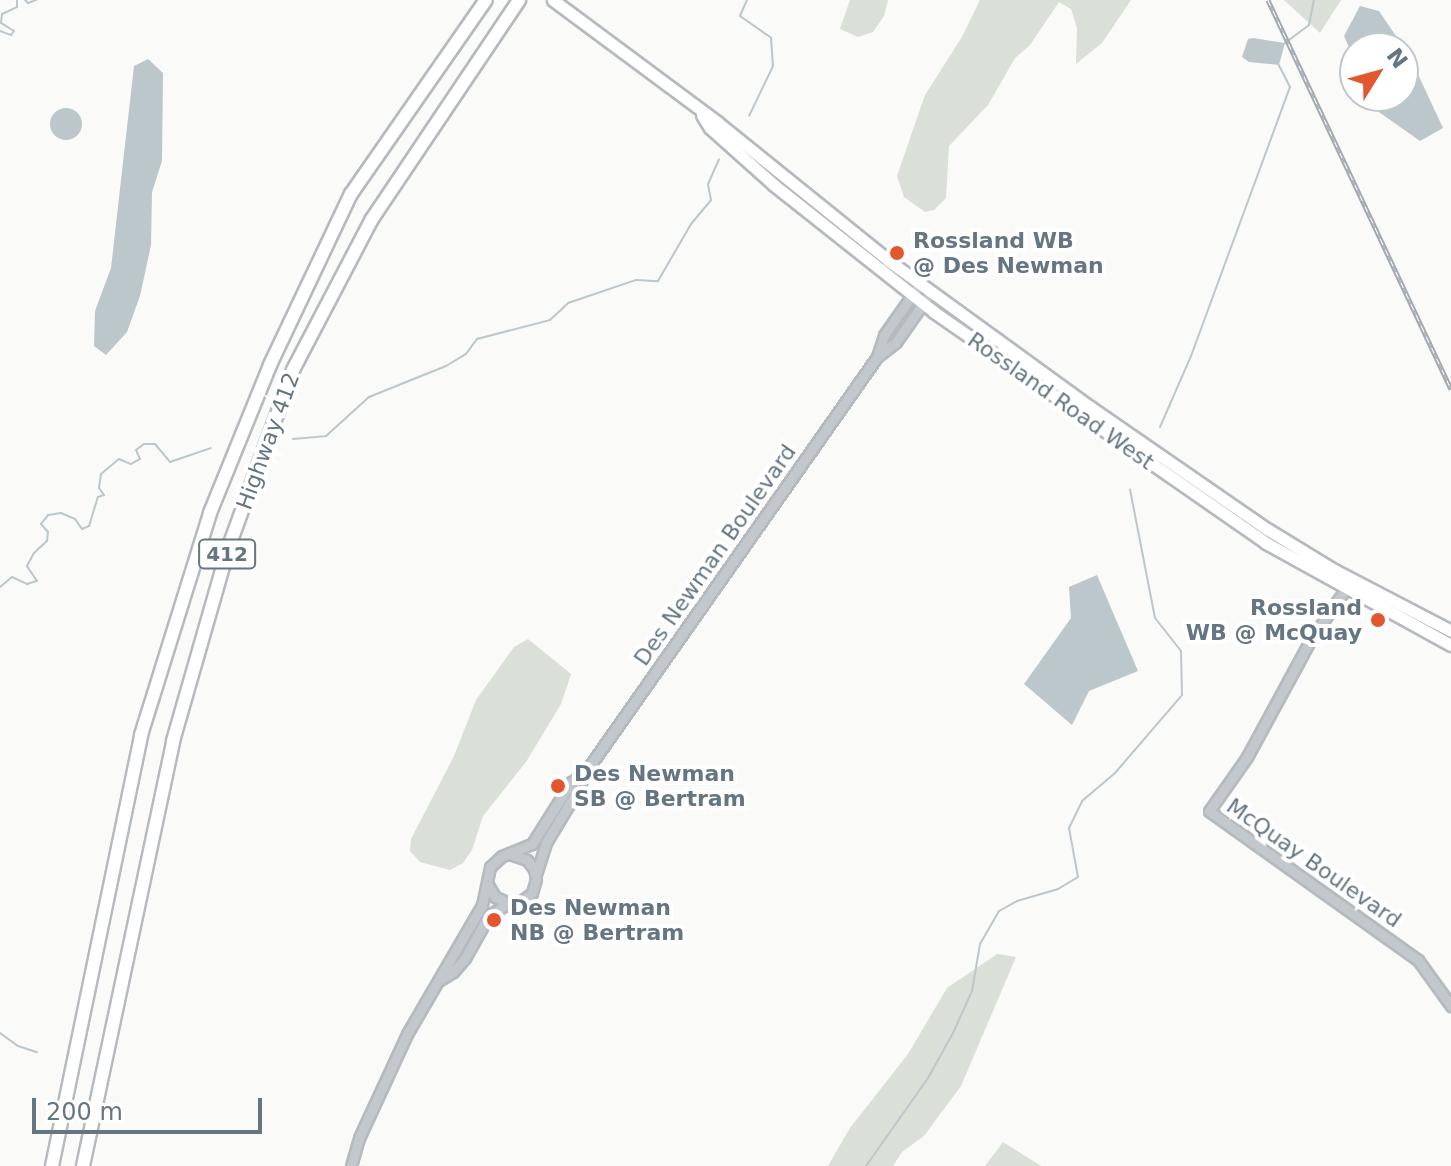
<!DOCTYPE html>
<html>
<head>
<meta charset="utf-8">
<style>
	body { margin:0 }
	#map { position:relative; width:1451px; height:1166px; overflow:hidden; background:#fafaf8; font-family:"DejaVu Sans",sans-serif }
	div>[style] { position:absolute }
	.green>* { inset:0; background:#dadfd7 }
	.water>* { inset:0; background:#bbc7cb }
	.round { border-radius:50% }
	.stream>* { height:2px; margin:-1px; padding:0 1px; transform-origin:1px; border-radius:1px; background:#bbc7cb }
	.roads { filter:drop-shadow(2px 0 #b5babe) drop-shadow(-2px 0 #b5babe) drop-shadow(0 2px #b5babe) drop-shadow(0 -2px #b5babe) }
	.minor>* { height:9px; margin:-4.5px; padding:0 4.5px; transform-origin:4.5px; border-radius:4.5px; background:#c3c8cc }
	.major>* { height:11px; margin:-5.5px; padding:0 5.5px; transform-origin:5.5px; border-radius:5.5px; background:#fff }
	.highway>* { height:12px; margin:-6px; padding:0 6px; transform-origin:6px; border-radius:6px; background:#fff }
	.rail>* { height:5px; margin-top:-2.5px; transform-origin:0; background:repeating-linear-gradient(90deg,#fff 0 6px,#a2aab0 0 12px); box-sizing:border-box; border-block:2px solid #a2aab0 }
	.dots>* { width:22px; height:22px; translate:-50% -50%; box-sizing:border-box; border:4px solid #fff; border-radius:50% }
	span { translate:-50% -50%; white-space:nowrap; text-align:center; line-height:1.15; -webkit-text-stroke:8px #fff; paint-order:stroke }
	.shield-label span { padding:2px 6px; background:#fff; border:2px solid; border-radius:6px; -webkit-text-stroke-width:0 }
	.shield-label { font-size:20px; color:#657683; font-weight:700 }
	.poi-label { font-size:22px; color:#657683; font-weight:700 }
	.left { translate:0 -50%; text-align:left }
	.right { translate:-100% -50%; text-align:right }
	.street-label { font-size:22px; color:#657683 }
	.north { position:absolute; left:1339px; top:32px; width:80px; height:80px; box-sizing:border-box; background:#fff; border:2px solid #c1c8cd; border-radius:50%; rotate:53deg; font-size:22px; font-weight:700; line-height:32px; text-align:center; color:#657683 }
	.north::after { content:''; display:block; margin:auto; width:28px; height:36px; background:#e4572e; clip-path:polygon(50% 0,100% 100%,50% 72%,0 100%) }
	.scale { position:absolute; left:32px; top:1098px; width:230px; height:36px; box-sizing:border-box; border:4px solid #657683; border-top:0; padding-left:10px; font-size:24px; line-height:28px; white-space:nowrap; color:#657683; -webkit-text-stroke:6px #fff; paint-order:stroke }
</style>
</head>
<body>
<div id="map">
	<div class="green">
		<div style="clip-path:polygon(850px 0,888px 0,884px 16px,873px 32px,858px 37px,840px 29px)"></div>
		<div style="clip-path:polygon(980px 0,1131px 0,1102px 43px,1076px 64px,1077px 28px,1071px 9px,1059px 2px,1030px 45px,1015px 58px,988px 105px,949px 146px,946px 198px,934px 210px,925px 212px,904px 197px,897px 176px,925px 95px,962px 37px)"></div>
		<div style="clip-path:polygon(1284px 0,1341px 0,1320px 33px)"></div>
		<div style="clip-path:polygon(528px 639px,571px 674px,561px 704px,526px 762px,483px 816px,472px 850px,463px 863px,450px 870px,420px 862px,410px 851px,411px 839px,454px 756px,476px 700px,514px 647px)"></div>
		<div style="clip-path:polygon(997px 954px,1016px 957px,961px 1086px,924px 1136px,902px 1152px,893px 1166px,828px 1166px,850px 1128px,908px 1054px,947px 988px)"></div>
		<div style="clip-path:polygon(1003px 1142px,1041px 1166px,985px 1166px)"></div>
	</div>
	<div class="water">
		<div style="clip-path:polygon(1360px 6px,1379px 11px,1409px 55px,1443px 128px,1420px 141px,1376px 110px,1370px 96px,1403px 96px,1403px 48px,1355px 48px,1355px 61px,1344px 36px)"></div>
		<div style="clip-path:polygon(1253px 38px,1285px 43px,1279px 65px,1249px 62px,1242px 57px,1248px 39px)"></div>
		<div style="clip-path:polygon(148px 59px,163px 73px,162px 161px,152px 192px,151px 245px,140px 296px,127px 332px,106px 355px,94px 346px,95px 311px,111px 268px,134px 66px)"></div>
		<div class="round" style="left:50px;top:108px;width:32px;height:32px"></div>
		<div style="clip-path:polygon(1097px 575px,1138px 671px,1089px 691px,1072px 725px,1024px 684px,1071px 618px,1069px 587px)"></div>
	</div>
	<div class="stream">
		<div style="left:25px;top:0;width:4px;rotate:45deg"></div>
		<div style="left:28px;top:3px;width:9px;rotate:-21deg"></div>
		<div style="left:747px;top:0;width:17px;rotate:114deg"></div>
		<div style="left:740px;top:16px;width:38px;rotate:35deg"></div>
		<div style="left:771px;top:38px;width:28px;rotate:86deg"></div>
		<div style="left:773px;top:66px;width:55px;rotate:115.6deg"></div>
		<div style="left:0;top:31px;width:12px;rotate:20deg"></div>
		<div style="left:11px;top:35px;width:5px;rotate:-53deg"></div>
		<div style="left:14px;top:31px;width:15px;rotate:-148deg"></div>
		<div style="left:1px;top:23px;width:9px;rotate:-84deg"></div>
		<div style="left:2px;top:14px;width:17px;rotate:-25deg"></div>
		<div style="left:17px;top:7px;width:7px;rotate:-90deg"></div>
		<div style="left:1285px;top:43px;width:30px;rotate:-37deg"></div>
		<div style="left:1309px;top:25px;width:25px;rotate:-79deg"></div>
		<div style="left:1160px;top:427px;width:77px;rotate:-66.4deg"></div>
		<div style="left:1191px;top:356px;width:287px;rotate:-69.8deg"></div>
		<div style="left:1290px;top:87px;width:25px;rotate:-117deg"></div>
		<div style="left:293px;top:439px;width:33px;rotate:-5deg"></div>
		<div style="left:326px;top:436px;width:58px;rotate:-42.2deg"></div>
		<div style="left:369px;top:397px;width:83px;rotate:-21.9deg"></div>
		<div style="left:446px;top:366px;width:23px;rotate:-31deg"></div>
		<div style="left:466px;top:354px;width:19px;rotate:-54deg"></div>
		<div style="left:477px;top:339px;width:75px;rotate:-14.6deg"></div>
		<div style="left:550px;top:320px;width:25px;rotate:-43deg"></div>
		<div style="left:568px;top:303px;width:72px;rotate:-18.7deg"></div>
		<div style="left:636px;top:280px;width:22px;rotate:3deg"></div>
		<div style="left:658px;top:281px;width:66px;rotate:-59.9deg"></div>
		<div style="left:691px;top:224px;width:31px;rotate:-50deg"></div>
		<div style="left:711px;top:200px;width:16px;rotate:-101deg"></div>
		<div style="left:708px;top:184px;width:27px;rotate:-66deg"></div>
		<div style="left:0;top:587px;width:16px;rotate:-40deg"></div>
		<div style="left:12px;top:577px;width:17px;rotate:25deg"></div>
		<div style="left:27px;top:584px;width:10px;rotate:-17deg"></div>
		<div style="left:37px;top:581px;width:18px;rotate:-124deg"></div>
		<div style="left:27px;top:566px;width:15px;rotate:-62deg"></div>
		<div style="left:34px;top:553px;width:18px;rotate:-43deg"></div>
		<div style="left:47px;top:541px;width:9px;rotate:-84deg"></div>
		<div style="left:48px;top:532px;width:11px;rotate:-131deg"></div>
		<div style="left:41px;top:524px;width:11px;rotate:-52deg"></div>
		<div style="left:48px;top:515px;width:13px;rotate:-9deg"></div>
		<div style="left:61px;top:513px;width:15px;rotate:23deg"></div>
		<div style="left:75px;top:519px;width:12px;rotate:55deg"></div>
		<div style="left:82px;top:529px;width:8px;rotate:-23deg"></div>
		<div style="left:89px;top:526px;width:30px;rotate:-73deg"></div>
		<div style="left:98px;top:497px;width:6px;rotate:-18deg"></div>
		<div style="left:104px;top:495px;width:9px;rotate:-126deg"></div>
		<div style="left:99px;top:488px;width:14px;rotate:-82deg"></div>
		<div style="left:101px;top:474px;width:23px;rotate:-40deg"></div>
		<div style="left:119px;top:459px;width:13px;rotate:23deg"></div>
		<div style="left:131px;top:464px;width:10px;rotate:-29deg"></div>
		<div style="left:140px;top:459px;width:10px;rotate:-114deg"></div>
		<div style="left:136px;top:450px;width:10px;rotate:-37deg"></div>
		<div style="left:144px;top:444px;width:11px"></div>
		<div style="left:155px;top:444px;width:23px;rotate:50deg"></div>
		<div style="left:170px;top:462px;width:43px;rotate:-18.9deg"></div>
		<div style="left:0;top:1033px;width:22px;rotate:36deg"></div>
		<div style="left:18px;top:1046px;width:20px;rotate:18deg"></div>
		<div style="left:866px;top:1166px;width:108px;rotate:-54.8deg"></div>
		<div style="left:928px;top:1078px;width:51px;rotate:-60.9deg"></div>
		<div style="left:953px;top:1033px;width:46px;rotate:-65.7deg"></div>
		<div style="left:972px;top:991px;width:48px;rotate:-80.3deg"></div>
		<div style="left:980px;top:944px;width:38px;rotate:-60deg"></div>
		<div style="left:999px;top:911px;width:21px;rotate:-29deg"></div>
		<div style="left:1017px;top:901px;width:43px;rotate:-16.3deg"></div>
		<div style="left:1058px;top:889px;width:23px;rotate:-31deg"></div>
		<div style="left:1078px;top:877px;width:50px;rotate:-100.4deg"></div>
		<div style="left:1069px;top:828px;width:30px;rotate:-64deg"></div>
		<div style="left:1082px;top:801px;width:43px;rotate:-40.3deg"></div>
		<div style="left:1115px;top:773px;width:103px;rotate:-49.3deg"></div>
		<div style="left:1182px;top:695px;width:44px;rotate:-91.3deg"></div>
		<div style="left:1181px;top:651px;width:42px;rotate:-128.2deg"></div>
		<div style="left:1155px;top:618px;width:131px;rotate:-101deg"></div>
	</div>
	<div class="roads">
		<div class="minor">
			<div style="left:877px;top:357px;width:23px;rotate:-72deg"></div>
			<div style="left:884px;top:335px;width:62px;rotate:-54.8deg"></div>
			<div style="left:1349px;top:584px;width:67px;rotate:124.6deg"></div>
			<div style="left:1311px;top:639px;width:134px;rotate:118.5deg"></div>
			<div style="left:1247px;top:757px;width:66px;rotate:125.1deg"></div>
			<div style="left:1209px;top:811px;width:257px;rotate:35.5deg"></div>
			<div style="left:1418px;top:960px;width:57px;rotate:54.3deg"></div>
			<div style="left:536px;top:874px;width:35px;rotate:-72deg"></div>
			<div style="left:547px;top:841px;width:64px;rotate:-59deg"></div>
			<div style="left:580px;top:786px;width:13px;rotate:-72deg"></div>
			<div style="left:584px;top:774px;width:510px;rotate:-54.91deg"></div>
			<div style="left:877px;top:357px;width:24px;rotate:-38deg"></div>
			<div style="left:896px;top:342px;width:61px;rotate:-55deg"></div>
			<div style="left:487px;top:883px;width:16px;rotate:60deg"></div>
			<div style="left:495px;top:897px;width:15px;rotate:23deg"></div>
			<div style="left:509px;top:903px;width:11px;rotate:-5deg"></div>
			<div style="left:520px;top:902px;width:15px;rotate:-37deg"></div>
			<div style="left:532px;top:893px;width:15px;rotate:-74deg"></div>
			<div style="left:536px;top:879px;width:10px;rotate:-101deg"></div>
			<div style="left:534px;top:869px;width:11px;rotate:-128deg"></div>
			<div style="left:527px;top:860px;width:18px;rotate:-161deg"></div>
			<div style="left:440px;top:980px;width:15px;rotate:-32deg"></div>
			<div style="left:453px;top:972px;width:18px;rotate:-49deg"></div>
			<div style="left:465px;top:958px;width:49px;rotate:-60.8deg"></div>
			<div style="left:489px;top:915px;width:23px;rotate:-31deg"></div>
			<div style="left:351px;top:1166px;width:29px;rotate:-74deg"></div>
			<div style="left:359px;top:1138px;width:115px;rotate:-65.2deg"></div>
			<div style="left:407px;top:1034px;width:149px;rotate:-59.8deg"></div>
			<div style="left:482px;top:905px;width:39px;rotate:-78deg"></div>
			<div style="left:490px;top:867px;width:16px;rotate:-43deg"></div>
			<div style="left:502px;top:856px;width:32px;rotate:-22deg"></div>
			<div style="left:532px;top:844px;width:73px;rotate:-57.8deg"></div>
			<div style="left:571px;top:782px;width:15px;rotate:-32deg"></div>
		</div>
		<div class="major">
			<div style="left:553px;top:0;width:204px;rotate:36.6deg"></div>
			<div style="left:717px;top:122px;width:221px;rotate:38.9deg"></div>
			<div style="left:889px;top:261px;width:248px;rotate:36deg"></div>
			<div style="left:1090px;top:407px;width:215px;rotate:34.6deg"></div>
			<div style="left:1267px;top:529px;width:79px;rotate:31.5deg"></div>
			<div style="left:1334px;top:570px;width:132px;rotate:27.5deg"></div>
			<div style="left:702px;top:115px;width:15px;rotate:58deg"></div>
			<div style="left:710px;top:128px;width:86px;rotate:41.7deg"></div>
			<div style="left:774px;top:185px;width:204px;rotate:38.4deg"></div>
			<div style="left:934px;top:312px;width:404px;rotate:34.8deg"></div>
			<div style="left:1266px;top:543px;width:211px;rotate:28.9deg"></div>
		</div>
		<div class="highway">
			<div style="left:52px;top:1166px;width:440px;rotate:-78.3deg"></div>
			<div style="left:141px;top:735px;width:232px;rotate:-72.7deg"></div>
			<div style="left:210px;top:513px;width:160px;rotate:-67.9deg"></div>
			<div style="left:270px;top:365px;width:189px;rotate:-64.7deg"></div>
			<div style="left:351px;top:194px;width:236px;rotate:-55.2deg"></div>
			<div style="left:83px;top:1166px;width:434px;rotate:-78deg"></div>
			<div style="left:173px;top:741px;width:200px;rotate:-74deg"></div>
			<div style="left:228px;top:549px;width:190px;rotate:-70deg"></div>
			<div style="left:293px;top:370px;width:170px;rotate:-62.4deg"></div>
			<div style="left:372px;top:219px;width:264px;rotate:-56.1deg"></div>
		</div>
	</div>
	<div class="rail">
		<div style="left:1268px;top:0;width:430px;rotate:64.8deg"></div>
	</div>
	<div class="dots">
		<div style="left:897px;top:253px;background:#e4572e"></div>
		<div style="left:1378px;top:620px;background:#e4572e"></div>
		<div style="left:558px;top:786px;background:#e4572e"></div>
		<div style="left:494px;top:920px;background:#e4572e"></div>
	</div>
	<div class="shield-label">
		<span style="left:227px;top:554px">412</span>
	</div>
	<div class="poi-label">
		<span class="left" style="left:913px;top:253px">Rossland WB<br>@ Des Newman</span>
		<span class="right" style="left:1362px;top:620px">Rossland<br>WB @ McQuay</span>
		<span class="left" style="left:574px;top:786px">Des Newman<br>SB @ Bertram</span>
		<span class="left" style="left:510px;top:920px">Des Newman<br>NB @ Bertram</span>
	</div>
	<div class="street-label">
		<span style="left:1061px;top:401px;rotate:35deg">Rossland Road West</span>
		<span style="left:268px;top:441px;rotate:-70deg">Highway 412</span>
		<span style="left:715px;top:555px;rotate:-55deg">Des Newman Boulevard</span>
		<span style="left:1314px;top:863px;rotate:35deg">McQuay Boulevard</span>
	</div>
	<div class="north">N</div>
	<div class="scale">200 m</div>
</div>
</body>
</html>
